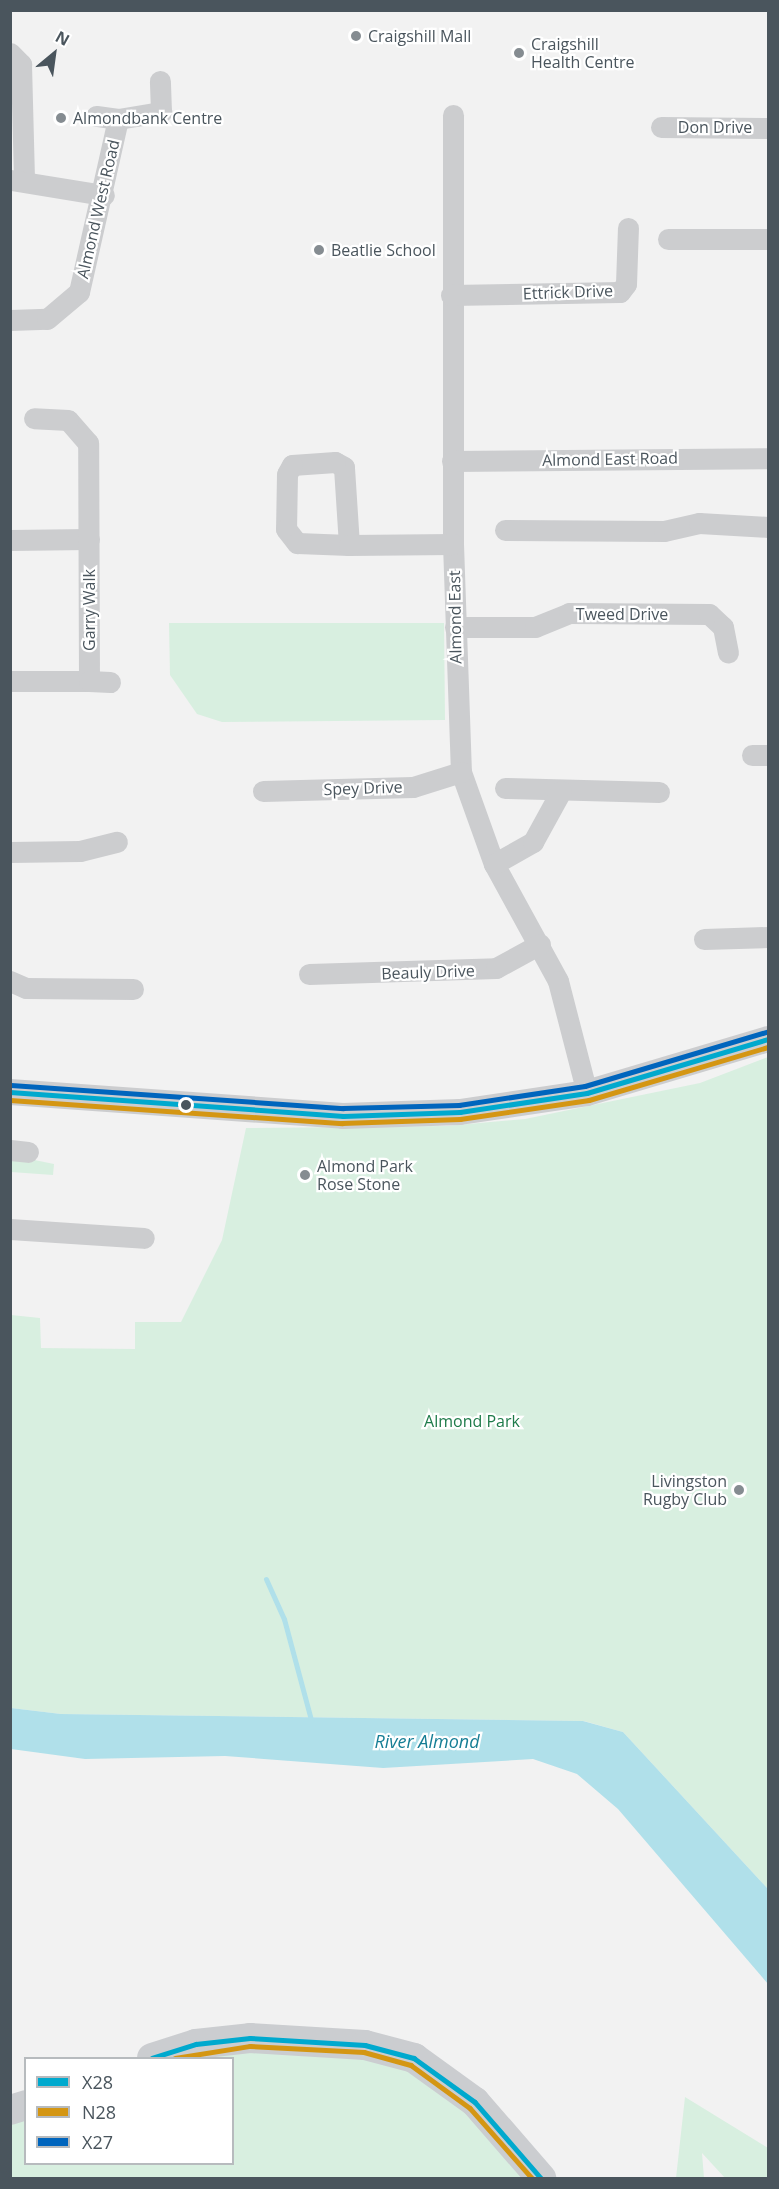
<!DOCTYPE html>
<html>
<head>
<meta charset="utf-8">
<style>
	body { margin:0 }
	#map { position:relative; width:779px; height:2189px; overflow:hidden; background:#f2f2f2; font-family:"Open Sans",sans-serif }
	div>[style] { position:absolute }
	.green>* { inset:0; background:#d8efe0 }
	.water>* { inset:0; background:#b0e0ea }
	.stream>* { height:5px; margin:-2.5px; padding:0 2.5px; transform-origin:2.5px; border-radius:2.5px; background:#b0e0ea }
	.minor>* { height:21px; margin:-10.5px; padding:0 10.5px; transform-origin:10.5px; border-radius:10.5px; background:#cccdcf }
	.tertiary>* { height:26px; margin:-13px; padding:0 13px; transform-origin:13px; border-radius:13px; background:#cccdcf }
	.secondary>* { height:30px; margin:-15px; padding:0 15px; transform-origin:15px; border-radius:15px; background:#cbcdd0 }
	.bus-1>* { height:4.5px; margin:-2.25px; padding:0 2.25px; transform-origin:2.25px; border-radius:2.25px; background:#00a9ce }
	.bus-2>* { height:4.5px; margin:-2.25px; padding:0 2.25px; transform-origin:2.25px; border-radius:2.25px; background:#d49613 }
	.bus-3>* { height:4.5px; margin:-2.25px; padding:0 2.25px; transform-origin:2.25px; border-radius:2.25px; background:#0065bd }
	.dots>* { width:16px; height:16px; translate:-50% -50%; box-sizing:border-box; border:3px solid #fff; border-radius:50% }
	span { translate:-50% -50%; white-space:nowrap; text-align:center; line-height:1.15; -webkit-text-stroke:4.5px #fff; paint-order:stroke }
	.poi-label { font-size:16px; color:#4a555d }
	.left { translate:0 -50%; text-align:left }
	.right { translate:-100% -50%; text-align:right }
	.street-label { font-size:16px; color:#4a555d }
	.park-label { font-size:16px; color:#1e7b4a }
	.water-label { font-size:18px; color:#167e95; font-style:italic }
	.frame { position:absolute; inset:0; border:12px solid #4a555d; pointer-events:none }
	.legend { position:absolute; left:24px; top:2057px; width:210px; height:108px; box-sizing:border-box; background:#fff; border:2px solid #b7bbbe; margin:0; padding:8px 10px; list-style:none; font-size:18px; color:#4a555d }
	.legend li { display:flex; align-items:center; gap:12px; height:30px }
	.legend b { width:30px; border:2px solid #b7bbbe }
	.north { position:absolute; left:24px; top:24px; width:60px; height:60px; -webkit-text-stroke:4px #fff; paint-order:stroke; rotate:29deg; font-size:16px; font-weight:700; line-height:24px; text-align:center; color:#4a555d }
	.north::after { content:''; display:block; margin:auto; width:21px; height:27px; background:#4a555d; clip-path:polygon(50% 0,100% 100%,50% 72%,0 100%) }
</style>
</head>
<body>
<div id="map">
	<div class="green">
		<div style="clip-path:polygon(169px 623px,444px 623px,445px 720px,222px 722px,197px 714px,170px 675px)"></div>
		<div style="clip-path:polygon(768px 1057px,768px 1889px,623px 1732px,584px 1721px,61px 1714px,11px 1708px,11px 1315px,40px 1318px,41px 1348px,135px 1349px,135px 1322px,181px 1322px,222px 1240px,246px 1128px,446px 1126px,525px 1119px,700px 1083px)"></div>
		<div style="clip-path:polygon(10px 1155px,54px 1164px,53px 1175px,11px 1172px)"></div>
		<div style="clip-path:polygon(196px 2044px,414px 2058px,541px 2178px,11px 2178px,10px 2110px,25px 2105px,26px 2164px,232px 2164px,232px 2058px,152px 2058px)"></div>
		<div style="clip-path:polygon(685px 2097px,768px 2148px,768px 2178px,725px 2178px,702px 2153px,704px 2178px,676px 2178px)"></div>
	</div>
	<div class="water">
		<div style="clip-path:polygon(11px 1708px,61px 1714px,583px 1721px,623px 1732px,768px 1889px,768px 1984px,618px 1809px,577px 1774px,533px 1759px,383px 1768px,225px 1756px,85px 1759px,11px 1749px)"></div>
	</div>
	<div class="stream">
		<div style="left:266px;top:1579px;width:44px;rotate:65.8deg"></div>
		<div style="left:284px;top:1619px;width:105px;rotate:75deg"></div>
	</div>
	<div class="minor">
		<div style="left:10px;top:53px;width:16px;rotate:45deg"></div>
		<div style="left:21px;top:64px;width:116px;rotate:88.5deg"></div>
		<div style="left:453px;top:115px;width:429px;rotate:90deg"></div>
		<div style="left:453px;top:544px;width:228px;rotate:88deg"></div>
		<div style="left:461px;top:772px;width:98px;rotate:70.3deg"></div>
		<div style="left:494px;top:864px;width:133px;rotate:61.3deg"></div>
		<div style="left:558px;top:981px;width:116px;rotate:75.5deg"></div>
		<div style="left:118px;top:119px;width:44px;rotate:-9.2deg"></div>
		<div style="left:161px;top:112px;width:31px;rotate:-92deg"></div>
		<div style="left:661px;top:127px;width:107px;rotate:0.5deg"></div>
		<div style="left:11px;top:180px;width:94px;rotate:9.2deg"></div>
		<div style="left:668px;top:239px;width:100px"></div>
		<div style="left:451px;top:295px;width:169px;rotate:-1deg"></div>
		<div style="left:620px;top:292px;width:10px;rotate:-53deg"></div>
		<div style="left:626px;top:284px;width:56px;rotate:-88deg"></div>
		<div style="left:10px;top:320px;width:37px;rotate:-2deg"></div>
		<div style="left:47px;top:319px;width:42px;rotate:-40.2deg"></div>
		<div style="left:79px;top:292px;width:177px;rotate:-77.3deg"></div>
		<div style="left:118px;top:119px;width:22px;rotate:-172deg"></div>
		<div style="left:452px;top:461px;width:316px;rotate:-0.5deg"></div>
		<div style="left:505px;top:530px;width:159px;rotate:0.4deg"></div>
		<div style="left:664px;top:531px;width:36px;rotate:-13deg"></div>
		<div style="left:699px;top:523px;width:69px;rotate:3.3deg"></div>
		<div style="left:10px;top:540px;width:79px;rotate:-0.7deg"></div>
		<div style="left:349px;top:545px;width:78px;rotate:-93.7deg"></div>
		<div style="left:344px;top:467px;width:10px;rotate:-151deg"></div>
		<div style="left:335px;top:462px;width:43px;rotate:176deg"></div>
		<div style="left:292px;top:465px;width:10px;rotate:119deg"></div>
		<div style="left:287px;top:474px;width:55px;rotate:91deg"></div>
		<div style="left:286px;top:529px;width:18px;rotate:52deg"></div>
		<div style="left:297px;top:543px;width:52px;rotate:2.2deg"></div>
		<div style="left:349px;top:545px;width:104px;rotate:-0.6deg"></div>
		<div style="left:455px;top:627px;width:80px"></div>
		<div style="left:535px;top:627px;width:37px;rotate:-22deg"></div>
		<div style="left:569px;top:613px;width:140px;rotate:0.4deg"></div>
		<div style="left:709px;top:614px;width:19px;rotate:43deg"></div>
		<div style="left:723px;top:627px;width:26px;rotate:79deg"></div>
		<div style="left:10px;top:681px;width:79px"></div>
		<div style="left:89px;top:681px;width:238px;rotate:-90.2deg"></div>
		<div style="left:88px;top:443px;width:30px;rotate:-131deg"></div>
		<div style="left:68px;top:420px;width:34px;rotate:-177deg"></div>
		<div style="left:89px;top:681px;width:21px;rotate:3deg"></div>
		<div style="left:752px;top:755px;width:16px"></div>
		<div style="left:505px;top:788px;width:154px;rotate:1.5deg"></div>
		<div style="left:263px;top:791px;width:150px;rotate:-1.5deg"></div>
		<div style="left:413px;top:787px;width:50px;rotate:-17.4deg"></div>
		<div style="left:10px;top:852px;width:70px;rotate:-0.8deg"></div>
		<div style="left:80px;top:851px;width:38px;rotate:-14deg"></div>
		<div style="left:494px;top:864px;width:45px;rotate:-29.4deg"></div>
		<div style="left:533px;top:842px;width:58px;rotate:-61.2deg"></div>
		<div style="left:704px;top:939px;width:64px;rotate:-1.8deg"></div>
		<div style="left:309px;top:974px;width:187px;rotate:-1.8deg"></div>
		<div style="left:496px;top:968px;width:50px;rotate:-28.6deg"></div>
		<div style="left:10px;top:981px;width:17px;rotate:24deg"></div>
		<div style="left:26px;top:988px;width:107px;rotate:0.5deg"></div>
		<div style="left:10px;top:1150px;width:18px;rotate:6deg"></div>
		<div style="left:10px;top:1229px;width:134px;rotate:3.8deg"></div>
	</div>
	<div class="tertiary">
		<div style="left:10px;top:1092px;width:334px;rotate:4.1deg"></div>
		<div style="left:343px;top:1116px;width:117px;rotate:-2deg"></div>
		<div style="left:460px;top:1112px;width:128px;rotate:-8.5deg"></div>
		<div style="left:587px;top:1093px;width:189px;rotate:-16.6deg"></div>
	</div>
	<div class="secondary">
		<div style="left:152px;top:2058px;width:46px;rotate:-17.7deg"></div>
		<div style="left:196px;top:2044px;width:54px;rotate:-6.3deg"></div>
		<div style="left:250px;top:2038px;width:115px;rotate:3.5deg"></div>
		<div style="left:365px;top:2045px;width:51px;rotate:14.9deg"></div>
		<div style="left:414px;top:2058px;width:75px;rotate:35.8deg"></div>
		<div style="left:475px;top:2102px;width:101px;rotate:49deg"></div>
		<div style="left:10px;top:2110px;width:17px;rotate:-17deg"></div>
	</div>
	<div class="bus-1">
		<div style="left:10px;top:1092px;width:334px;rotate:4.1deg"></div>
		<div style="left:343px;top:1116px;width:117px;rotate:-2deg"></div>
		<div style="left:460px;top:1112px;width:128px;rotate:-8.5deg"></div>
		<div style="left:587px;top:1093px;width:189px;rotate:-16.6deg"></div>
		<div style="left:152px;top:2058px;width:46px;rotate:-17.7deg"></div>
		<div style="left:196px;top:2044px;width:54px;rotate:-6.3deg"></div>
		<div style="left:250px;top:2038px;width:115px;rotate:3.5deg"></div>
		<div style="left:365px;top:2045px;width:51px;rotate:14.9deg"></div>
		<div style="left:414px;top:2058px;width:75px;rotate:35.8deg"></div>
		<div style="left:475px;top:2102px;width:101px;rotate:49deg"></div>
	</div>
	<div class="bus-2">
		<div style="left:10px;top:1100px;width:333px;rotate:4deg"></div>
		<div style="left:342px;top:1123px;width:118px;rotate:-1.9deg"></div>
		<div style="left:460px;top:1119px;width:130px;rotate:-8.4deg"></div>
		<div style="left:589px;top:1100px;width:187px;rotate:-16.5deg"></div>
		<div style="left:175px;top:2058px;width:76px;rotate:-9.1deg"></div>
		<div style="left:250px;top:2046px;width:114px;rotate:3deg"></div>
		<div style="left:364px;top:2052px;width:49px;rotate:15.5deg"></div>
		<div style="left:411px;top:2065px;width:73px;rotate:36.1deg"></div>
		<div style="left:470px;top:2108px;width:94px;rotate:48.5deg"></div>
	</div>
	<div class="bus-3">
		<div style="left:11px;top:1085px;width:333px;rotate:4deg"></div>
		<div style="left:343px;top:1108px;width:116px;rotate:-1.5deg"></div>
		<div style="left:459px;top:1105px;width:127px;rotate:-8.6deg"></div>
		<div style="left:585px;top:1086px;width:189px;rotate:-16.6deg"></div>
	</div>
	<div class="dots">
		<div style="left:356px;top:36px;background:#858c91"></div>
		<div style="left:519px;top:53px;background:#858c91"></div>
		<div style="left:61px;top:118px;background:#858c91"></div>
		<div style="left:319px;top:250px;background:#858c91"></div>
		<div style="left:186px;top:1105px;background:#4a555d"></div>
		<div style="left:305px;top:1175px;background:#858c91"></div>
		<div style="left:739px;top:1490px;background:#858c91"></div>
	</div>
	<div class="poi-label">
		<span class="left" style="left:368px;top:36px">Craigshill Mall</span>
		<span class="left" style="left:531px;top:53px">Craigshill<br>Health Centre</span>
		<span class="left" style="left:73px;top:118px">Almondbank Centre</span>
		<span class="left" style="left:331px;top:250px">Beatlie School</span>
		<span class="left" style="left:317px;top:1175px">Almond Park<br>Rose Stone</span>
		<span class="right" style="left:727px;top:1490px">Livingston<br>Rugby Club</span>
	</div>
	<div class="street-label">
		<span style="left:715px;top:127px">Don Drive</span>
		<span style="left:98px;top:209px;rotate:-77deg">Almond West Road</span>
		<span style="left:568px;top:292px;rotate:-2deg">Ettrick Drive</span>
		<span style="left:610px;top:459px;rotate:-1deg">Almond East Road</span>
		<span style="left:89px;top:610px;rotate:-90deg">Garry Walk</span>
		<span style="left:622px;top:614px">Tweed Drive</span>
		<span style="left:455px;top:617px;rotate:-91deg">Almond East</span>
		<span style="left:363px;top:788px;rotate:-2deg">Spey Drive</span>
		<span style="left:428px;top:972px;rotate:-2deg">Beauly Drive</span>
	</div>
	<div class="park-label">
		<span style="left:472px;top:1421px">Almond Park</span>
	</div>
	<div class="water-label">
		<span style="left:427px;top:1741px">River Almond</span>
	</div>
	<div class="frame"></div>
	<ul class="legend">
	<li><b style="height:8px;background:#00a9ce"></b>X28</li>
	<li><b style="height:8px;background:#d49613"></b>N28</li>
	<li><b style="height:8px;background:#0065bd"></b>X27</li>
	</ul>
	<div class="north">N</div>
</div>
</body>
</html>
